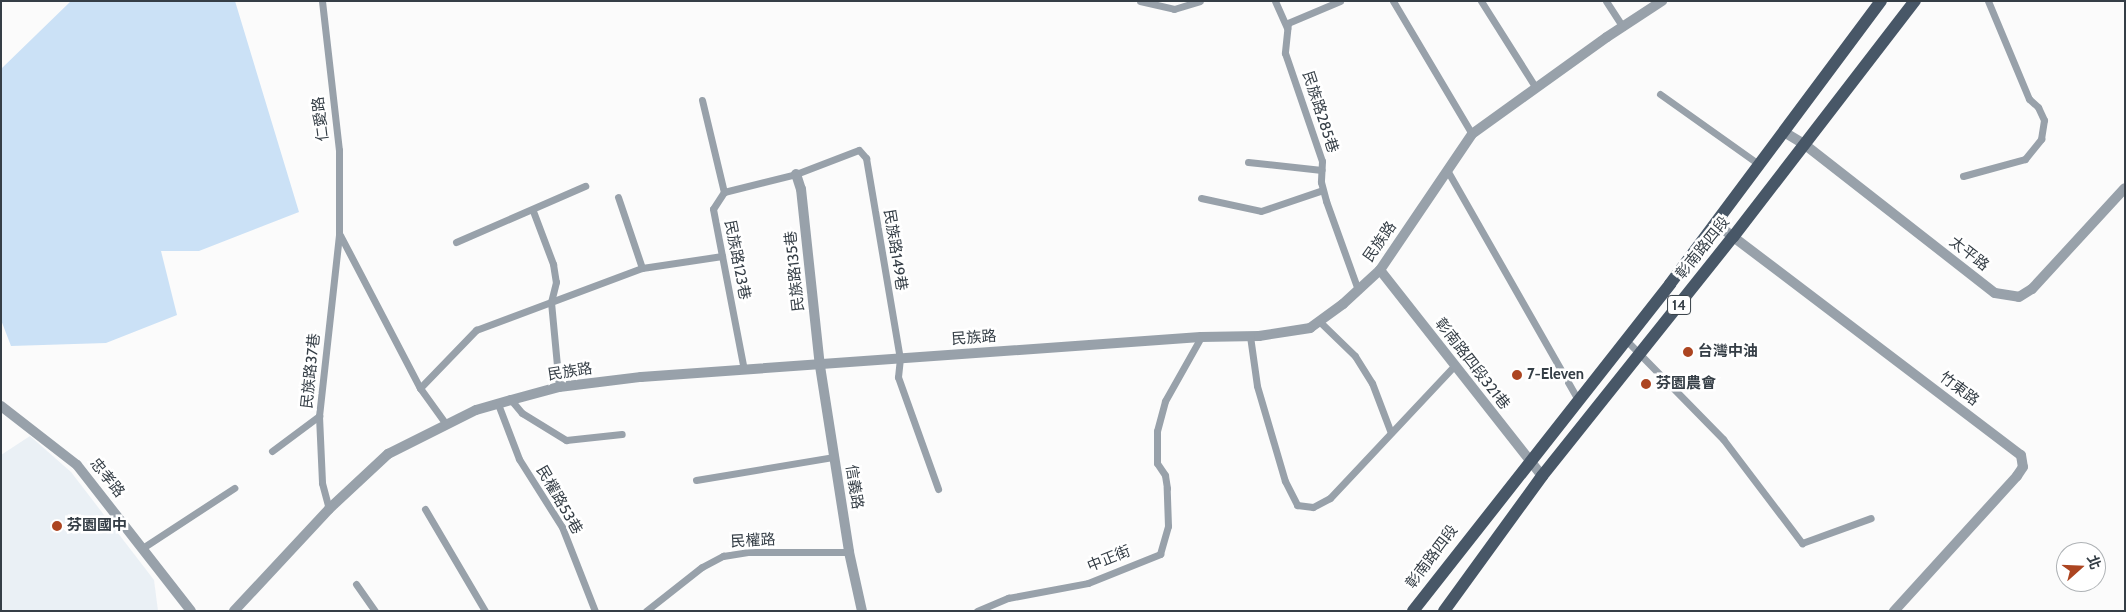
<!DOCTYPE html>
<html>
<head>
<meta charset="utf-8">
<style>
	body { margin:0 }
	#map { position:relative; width:2126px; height:612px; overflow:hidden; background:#fbfbfb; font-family:Cabin,"Noto Sans TC",sans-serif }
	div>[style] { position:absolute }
	.built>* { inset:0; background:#eaf0f5 }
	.green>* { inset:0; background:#cbe1f6 }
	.lane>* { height:7px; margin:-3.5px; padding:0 3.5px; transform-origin:3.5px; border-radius:3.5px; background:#98a1aa }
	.street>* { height:10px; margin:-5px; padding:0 5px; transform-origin:5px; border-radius:5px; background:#98a1aa }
	.primary>* { height:12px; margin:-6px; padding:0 6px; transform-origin:6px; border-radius:6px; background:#485767 }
	.dots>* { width:14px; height:14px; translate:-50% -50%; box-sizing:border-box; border:2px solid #fff; border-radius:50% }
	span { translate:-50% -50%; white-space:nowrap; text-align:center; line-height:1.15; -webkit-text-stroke:5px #fff; paint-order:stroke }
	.shield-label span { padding:1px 4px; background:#fff; border:1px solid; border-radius:4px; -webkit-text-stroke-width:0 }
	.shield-label { font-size:14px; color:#353e46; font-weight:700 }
	.street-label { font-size:15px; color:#353e46 }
	.poi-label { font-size:15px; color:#353e46; font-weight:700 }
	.left { translate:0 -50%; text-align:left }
	.frame { position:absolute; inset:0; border:2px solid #353e46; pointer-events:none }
	.north { position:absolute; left:2056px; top:542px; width:50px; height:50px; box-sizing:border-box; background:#fff; border:1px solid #aeb2b5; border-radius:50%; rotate:70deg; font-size:14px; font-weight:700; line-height:20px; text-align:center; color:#353e46 }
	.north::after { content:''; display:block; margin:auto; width:18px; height:22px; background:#ac4521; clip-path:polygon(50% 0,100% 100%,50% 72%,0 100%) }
</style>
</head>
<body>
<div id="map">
	<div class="built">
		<div style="clip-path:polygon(30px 436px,71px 472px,154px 580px,158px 611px,1px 611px,1px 455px)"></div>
	</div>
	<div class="green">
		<div style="clip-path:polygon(71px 1px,235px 1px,299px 212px,199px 251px,161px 251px,177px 315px,106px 343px,11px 346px,1px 320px,1px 69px)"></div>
	</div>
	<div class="lane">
		<div style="left:322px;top:1px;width:150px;rotate:83.5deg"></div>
		<div style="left:339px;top:150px;width:85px;rotate:90deg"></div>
		<div style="left:339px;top:235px;width:182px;rotate:96.3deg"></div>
		<div style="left:319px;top:416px;width:67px;rotate:87.4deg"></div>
		<div style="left:322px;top:483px;width:27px;rotate:75deg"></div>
		<div style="left:1140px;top:1px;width:35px;rotate:13deg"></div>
		<div style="left:1174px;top:9px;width:27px;rotate:-17deg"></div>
		<div style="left:1275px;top:1px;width:30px;rotate:66deg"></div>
		<div style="left:1340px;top:1px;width:56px;rotate:157.1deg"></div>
		<div style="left:1288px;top:23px;width:30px;rotate:96deg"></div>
		<div style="left:1285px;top:53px;width:114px;rotate:71.1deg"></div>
		<div style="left:1322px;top:161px;width:21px;rotate:93deg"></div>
		<div style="left:1321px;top:182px;width:20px;rotate:75deg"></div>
		<div style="left:1326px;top:201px;width:95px;rotate:70.2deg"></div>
		<div style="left:1393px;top:1px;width:155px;rotate:59.3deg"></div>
		<div style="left:1481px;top:1px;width:103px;rotate:57.7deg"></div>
		<div style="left:1606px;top:1px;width:31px;rotate:57deg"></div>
		<div style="left:1660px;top:94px;width:123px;rotate:35.4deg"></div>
		<div style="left:702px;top:100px;width:95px;rotate:76.6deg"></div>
		<div style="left:724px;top:192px;width:20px;rotate:123deg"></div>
		<div style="left:713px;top:209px;width:164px;rotate:79.1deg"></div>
		<div style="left:1248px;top:162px;width:74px;rotate:6.2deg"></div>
		<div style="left:1447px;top:170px;width:265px;rotate:60.3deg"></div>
		<div style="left:1963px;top:176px;width:64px;rotate:-15.3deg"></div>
		<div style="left:2025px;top:159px;width:26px;rotate:-51deg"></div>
		<div style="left:2041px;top:139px;width:19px;rotate:-81deg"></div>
		<div style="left:2044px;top:120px;width:14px;rotate:-115deg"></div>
		<div style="left:2038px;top:107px;width:12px;rotate:-138deg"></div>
		<div style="left:2029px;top:99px;width:106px;rotate:-112.7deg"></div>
		<div style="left:724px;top:192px;width:74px;rotate:-14deg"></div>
		<div style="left:796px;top:174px;width:67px;rotate:-20.9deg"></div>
		<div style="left:859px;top:150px;width:11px;rotate:49deg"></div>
		<div style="left:866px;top:158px;width:203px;rotate:80.4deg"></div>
		<div style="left:900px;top:358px;width:19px;rotate:96deg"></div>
		<div style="left:898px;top:377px;width:119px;rotate:70.3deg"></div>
		<div style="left:618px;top:197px;width:75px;rotate:71.3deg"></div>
		<div style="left:1201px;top:198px;width:61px;rotate:12.2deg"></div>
		<div style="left:1261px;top:211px;width:65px;rotate:-18.7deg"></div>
		<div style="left:533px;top:211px;width:57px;rotate:69.3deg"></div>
		<div style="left:553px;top:264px;width:18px;rotate:81deg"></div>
		<div style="left:556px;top:282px;width:21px;rotate:104deg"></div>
		<div style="left:551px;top:302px;width:85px;rotate:84.6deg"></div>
		<div style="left:340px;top:235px;width:173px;rotate:62.4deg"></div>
		<div style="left:420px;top:388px;width:44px;rotate:54.2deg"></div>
		<div style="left:456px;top:242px;width:141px;rotate:-23.5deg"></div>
		<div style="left:1319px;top:321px;width:50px;rotate:44.2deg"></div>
		<div style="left:1355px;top:356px;width:32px;rotate:58deg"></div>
		<div style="left:1372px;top:383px;width:53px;rotate:69.2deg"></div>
		<div style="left:1250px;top:336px;width:50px;rotate:82deg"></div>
		<div style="left:1257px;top:386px;width:99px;rotate:73.6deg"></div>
		<div style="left:1285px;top:481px;width:27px;rotate:63deg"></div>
		<div style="left:1297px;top:505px;width:16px;rotate:7deg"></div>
		<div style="left:1313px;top:507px;width:19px;rotate:-28deg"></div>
		<div style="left:1330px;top:498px;width:181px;rotate:-46.8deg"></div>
		<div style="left:1626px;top:340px;width:139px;rotate:45.6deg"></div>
		<div style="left:1723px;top:439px;width:131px;rotate:52.8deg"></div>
		<div style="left:1802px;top:543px;width:73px;rotate:-19.9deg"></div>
		<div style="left:420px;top:388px;width:81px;rotate:-46deg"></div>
		<div style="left:476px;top:330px;width:177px;rotate:-20.5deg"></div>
		<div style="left:642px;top:268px;width:81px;rotate:-8.5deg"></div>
		<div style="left:511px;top:400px;width:17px;rotate:50deg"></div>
		<div style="left:522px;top:413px;width:52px;rotate:31.5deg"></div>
		<div style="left:566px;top:440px;width:56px;rotate:-6.1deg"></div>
		<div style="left:498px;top:404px;width:59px;rotate:69.1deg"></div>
		<div style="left:519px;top:459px;width:80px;rotate:57.7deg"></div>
		<div style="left:562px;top:527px;width:90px;rotate:68.6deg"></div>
		<div style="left:272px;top:451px;width:59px;rotate:-36.7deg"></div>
		<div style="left:696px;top:480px;width:140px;rotate:-9.5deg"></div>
		<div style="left:425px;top:509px;width:118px;rotate:59.5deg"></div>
		<div style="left:144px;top:547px;width:108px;rotate:-33.2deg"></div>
		<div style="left:356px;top:584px;width:33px;rotate:55deg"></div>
		<div style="left:646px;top:611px;width:71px;rotate:-38.2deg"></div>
		<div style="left:702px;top:567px;width:24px;rotate:-28deg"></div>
		<div style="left:723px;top:556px;width:25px;rotate:-9deg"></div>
		<div style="left:748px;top:552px;width:101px"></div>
		<div style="left:977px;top:611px;width:34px;rotate:-23deg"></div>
		<div style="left:1008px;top:598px;width:81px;rotate:-10.6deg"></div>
		<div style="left:1088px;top:583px;width:78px;rotate:-21.9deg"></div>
		<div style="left:1160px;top:554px;width:29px;rotate:-74deg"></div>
		<div style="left:1168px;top:526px;width:38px;rotate:-92deg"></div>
		<div style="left:1167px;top:488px;width:13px;rotate:-99deg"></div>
		<div style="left:1165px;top:475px;width:14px;rotate:-124deg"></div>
		<div style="left:1157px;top:463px;width:32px;rotate:-90deg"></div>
		<div style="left:1157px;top:431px;width:31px;rotate:-75deg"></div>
		<div style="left:1165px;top:401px;width:73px;rotate:-60.6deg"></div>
	</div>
	<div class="street">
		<div style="left:1784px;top:132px;width:23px;rotate:31deg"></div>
		<div style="left:1804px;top:144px;width:242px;rotate:38deg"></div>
		<div style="left:1995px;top:293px;width:24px;rotate:9deg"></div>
		<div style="left:2019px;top:297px;width:15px;rotate:-32deg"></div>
		<div style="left:2032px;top:289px;width:137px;rotate:-47.4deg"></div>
		<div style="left:796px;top:174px;width:16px;rotate:72deg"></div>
		<div style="left:801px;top:189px;width:178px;rotate:83.9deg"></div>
		<div style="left:820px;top:366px;width:188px;rotate:81.1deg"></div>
		<div style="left:849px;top:552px;width:60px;rotate:77.6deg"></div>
		<div style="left:1715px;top:223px;width:384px;rotate:37.2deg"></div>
		<div style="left:2021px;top:455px;width:12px;rotate:81deg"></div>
		<div style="left:2023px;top:467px;width:11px;rotate:124deg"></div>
		<div style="left:2017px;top:476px;width:183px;rotate:132.3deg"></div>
		<div style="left:1380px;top:270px;width:262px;rotate:51.8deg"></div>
		<div style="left:1px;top:406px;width:96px;rotate:37.8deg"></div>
		<div style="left:77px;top:465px;width:185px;rotate:52deg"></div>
		<div style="left:234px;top:611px;width:139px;rotate:-47deg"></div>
		<div style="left:329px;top:509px;width:81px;rotate:-43deg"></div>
		<div style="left:388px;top:454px;width:98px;rotate:-26.6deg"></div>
		<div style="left:476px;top:410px;width:36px;rotate:-16deg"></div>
		<div style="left:511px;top:400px;width:50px;rotate:-15.2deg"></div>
		<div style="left:559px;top:387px;width:83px;rotate:-7deg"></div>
		<div style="left:641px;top:377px;width:561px;rotate:-4.09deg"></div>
		<div style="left:1201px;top:337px;width:58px;rotate:-1deg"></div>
		<div style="left:1259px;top:336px;width:52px;rotate:-8.9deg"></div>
		<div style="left:1310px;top:328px;width:41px;rotate:-36deg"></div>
		<div style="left:1343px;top:304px;width:50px;rotate:-42.6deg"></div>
		<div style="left:1380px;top:270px;width:164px;rotate:-55.9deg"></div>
		<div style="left:1472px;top:134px;width:166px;rotate:-35.7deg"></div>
		<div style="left:1607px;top:37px;width:66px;rotate:-33.2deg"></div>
	</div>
	<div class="primary">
		<div style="left:1413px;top:611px;width:416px;rotate:-51.8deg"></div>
		<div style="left:1670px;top:284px;width:353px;rotate:-53.3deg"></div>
		<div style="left:1444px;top:611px;width:167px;rotate:-54deg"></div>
		<div style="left:1542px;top:476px;width:306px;rotate:-51.4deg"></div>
		<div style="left:1733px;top:237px;width:298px;rotate:-52.4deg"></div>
	</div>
	<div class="dots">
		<div style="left:1688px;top:352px;background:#ac4521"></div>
		<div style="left:1517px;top:375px;background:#ac4521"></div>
		<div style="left:1646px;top:384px;background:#ac4521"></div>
		<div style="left:57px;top:526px;background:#ac4521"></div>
	</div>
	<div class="shield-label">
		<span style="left:1679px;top:305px">14</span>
	</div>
	<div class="street-label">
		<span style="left:1320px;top:112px;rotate:72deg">民族路285巷</span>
		<span style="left:321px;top:119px;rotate:-97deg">仁愛路</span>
		<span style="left:1380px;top:242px;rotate:-55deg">民族路</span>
		<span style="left:1703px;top:248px;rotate:-51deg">彰南路四段</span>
		<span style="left:895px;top:250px;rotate:81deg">民族路149巷</span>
		<span style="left:1969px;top:254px;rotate:38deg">太平路</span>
		<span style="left:737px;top:260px;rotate:79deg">民族路123巷</span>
		<span style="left:795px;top:271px;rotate:-96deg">民族路135巷</span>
		<span style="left:974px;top:338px;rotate:-4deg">民族路</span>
		<span style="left:1472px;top:364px;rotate:52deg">彰南路四段321巷</span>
		<span style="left:311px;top:371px;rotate:-84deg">民族路37巷</span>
		<span style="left:570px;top:372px;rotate:-9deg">民族路</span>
		<span style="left:1959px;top:389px;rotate:37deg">竹東路</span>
		<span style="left:107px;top:478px;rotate:51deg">忠孝路</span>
		<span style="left:854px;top:487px;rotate:81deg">信義路</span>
		<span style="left:559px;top:500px;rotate:60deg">民權路53巷</span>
		<span style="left:753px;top:541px;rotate:-3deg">民權路</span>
		<span style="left:1432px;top:557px;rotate:-53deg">彰南路四段</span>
		<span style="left:1109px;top:559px;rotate:-22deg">中正街</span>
	</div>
	<div class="poi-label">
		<span class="left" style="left:1698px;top:352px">台灣中油</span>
		<span class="left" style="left:1527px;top:375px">7-Eleven</span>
		<span class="left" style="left:1656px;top:384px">芬園農會</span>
		<span class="left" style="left:67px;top:526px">芬園國中</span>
	</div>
	<div class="frame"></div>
	<div class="north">北</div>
</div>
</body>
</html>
